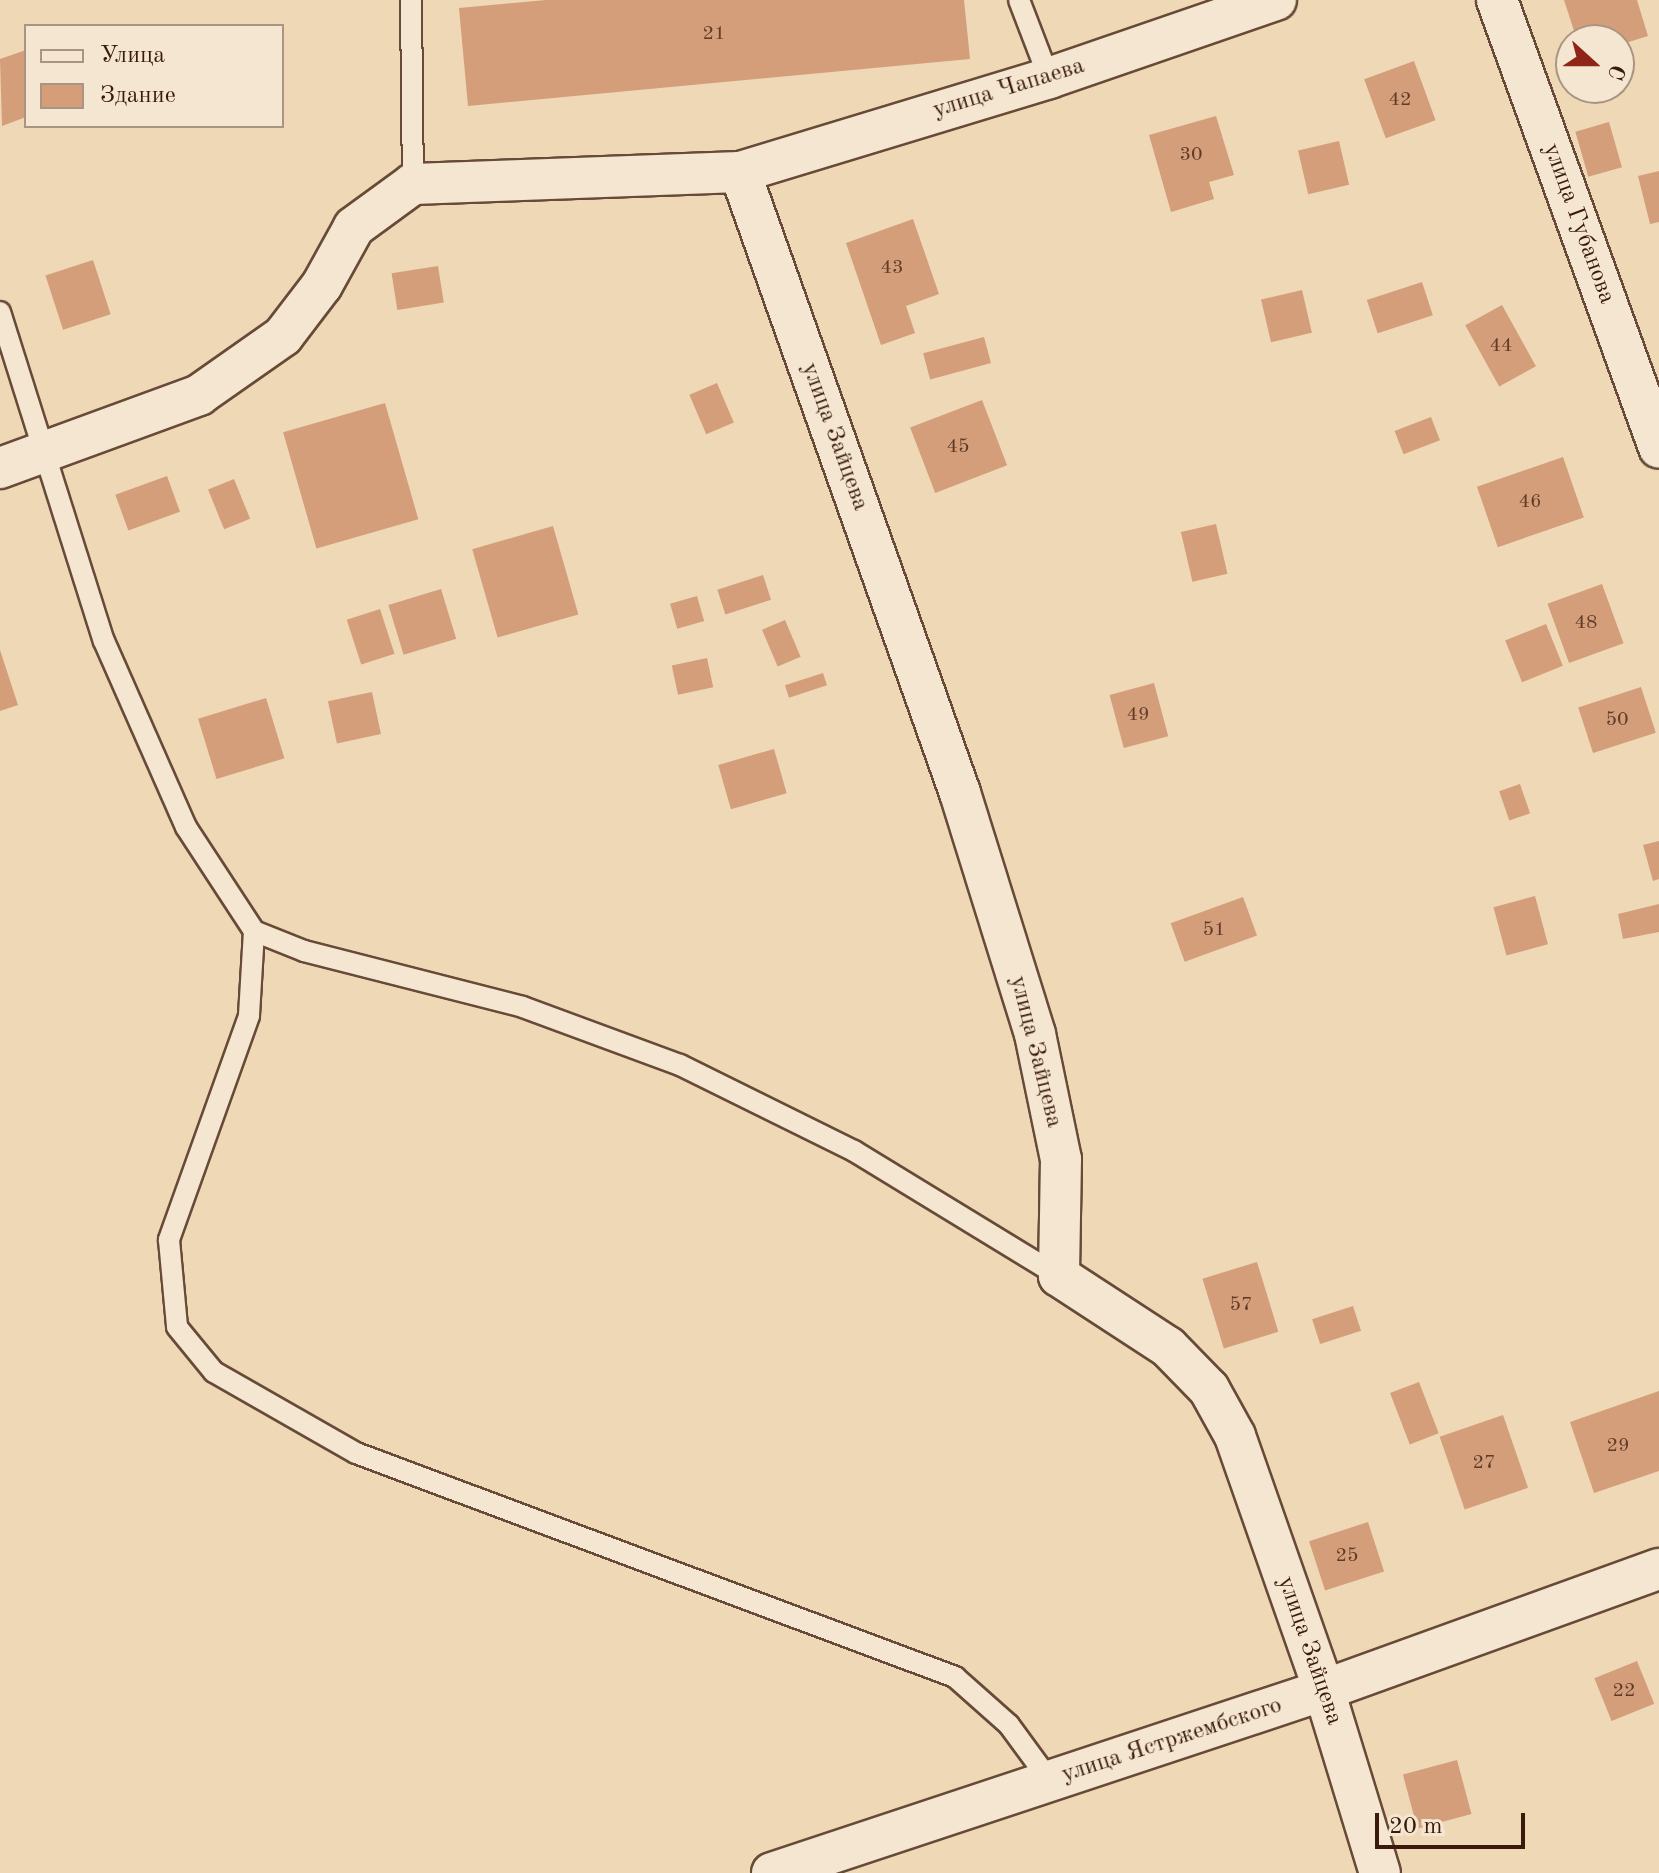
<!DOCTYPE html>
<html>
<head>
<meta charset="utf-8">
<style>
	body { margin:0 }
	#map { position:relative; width:1659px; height:1873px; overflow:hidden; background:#eed8b6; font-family:"Old Standard TT",serif }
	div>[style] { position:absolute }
	.building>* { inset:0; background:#d49e7a; transform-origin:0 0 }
	.roads { filter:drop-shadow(2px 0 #674a37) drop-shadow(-2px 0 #674a37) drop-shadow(0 2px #674a37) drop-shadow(0 -2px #674a37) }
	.service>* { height:20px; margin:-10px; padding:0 10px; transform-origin:10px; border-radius:10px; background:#f4e6d0 }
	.minor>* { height:40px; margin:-20px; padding:0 20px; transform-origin:20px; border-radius:20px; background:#f4e6d0 }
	span { translate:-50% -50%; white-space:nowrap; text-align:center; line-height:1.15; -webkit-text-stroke:6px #f4e6d0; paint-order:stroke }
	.number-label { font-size:20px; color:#603b28 }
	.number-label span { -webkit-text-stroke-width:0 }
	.street-label { font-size:24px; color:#3a1a0d }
	.legend { position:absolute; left:24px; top:24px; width:260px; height:104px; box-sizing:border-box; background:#f4e6d0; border:2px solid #aa9482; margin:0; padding:10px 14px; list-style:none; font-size:24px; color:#3a1a0d }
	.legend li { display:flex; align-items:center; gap:16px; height:40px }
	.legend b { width:40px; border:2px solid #aa9482 }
	.north { position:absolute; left:1555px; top:24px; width:80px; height:80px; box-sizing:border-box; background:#f4e6d0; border:2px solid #aa9482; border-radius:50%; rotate:111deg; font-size:22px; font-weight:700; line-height:32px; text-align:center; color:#3a1a0d }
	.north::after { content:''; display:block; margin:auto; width:28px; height:36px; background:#8f2418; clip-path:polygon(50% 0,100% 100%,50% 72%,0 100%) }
	.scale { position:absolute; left:1375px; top:1813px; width:150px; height:36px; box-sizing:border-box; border:4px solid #3a1a0d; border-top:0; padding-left:10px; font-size:24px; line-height:28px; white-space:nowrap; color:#3a1a0d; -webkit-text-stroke:6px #f4e6d0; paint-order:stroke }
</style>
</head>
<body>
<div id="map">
	<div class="building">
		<div style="clip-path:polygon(546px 0,964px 0,970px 59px,468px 106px,459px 8px)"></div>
		<div style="clip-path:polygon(1564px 0,1637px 0,1648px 36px,1619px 45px,1619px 40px,1577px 40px)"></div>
		<div style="clip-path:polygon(26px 50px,26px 117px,2px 126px,0 59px)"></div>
		<div style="left:1414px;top:61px;width:63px;height:53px;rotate:70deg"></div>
		<div style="clip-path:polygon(1216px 116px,1234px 175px,1209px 182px,1214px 199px,1171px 212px,1149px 135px)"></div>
		<div style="left:1609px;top:122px;width:47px;height:35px;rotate:74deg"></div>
		<div style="left:1339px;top:141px;width:45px;height:42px;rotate:77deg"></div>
		<div style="clip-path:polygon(1659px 171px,1659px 222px,1650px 224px,1638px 176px)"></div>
		<div style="clip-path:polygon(913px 219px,939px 294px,906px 306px,915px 333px,881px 345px,846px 243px)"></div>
		<div style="left:93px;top:260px;width:57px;height:50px;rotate:72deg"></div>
		<div style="left:438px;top:266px;width:37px;height:47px;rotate:81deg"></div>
		<div style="left:1422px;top:282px;width:35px;height:58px;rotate:72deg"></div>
		<div style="left:1302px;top:290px;width:44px;height:42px;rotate:77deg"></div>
		<div style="left:1502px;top:305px;width:70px;height:42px;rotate:61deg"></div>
		<div style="left:984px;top:337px;width:27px;height:63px;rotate:75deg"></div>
		<div style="left:717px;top:383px;width:43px;height:30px;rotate:67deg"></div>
		<div style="left:982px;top:400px;width:70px;height:77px;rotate:69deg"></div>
		<div style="left:385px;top:403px;width:121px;height:106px;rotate:74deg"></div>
		<div style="left:1431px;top:417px;width:25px;height:39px;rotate:69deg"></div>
		<div style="left:1563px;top:457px;width:64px;height:91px;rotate:71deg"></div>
		<div style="left:167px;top:476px;width:38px;height:55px;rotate:70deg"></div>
		<div style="left:234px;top:479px;width:43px;height:28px;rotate:68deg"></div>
		<div style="left:1216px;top:524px;width:51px;height:36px;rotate:77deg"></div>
		<div style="left:553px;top:526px;width:92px;height:84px;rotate:74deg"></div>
		<div style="left:763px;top:575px;width:26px;height:48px;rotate:72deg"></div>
		<div style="left:1602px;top:584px;width:63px;height:58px;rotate:70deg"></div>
		<div style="left:441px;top:589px;width:52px;height:55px;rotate:73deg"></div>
		<div style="left:697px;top:596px;width:26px;height:28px;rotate:74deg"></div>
		<div style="left:380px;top:609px;width:47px;height:35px;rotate:72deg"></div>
		<div style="left:785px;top:620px;width:40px;height:25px;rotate:67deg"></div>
		<div style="left:1546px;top:624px;width:45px;height:44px;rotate:68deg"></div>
		<div style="clip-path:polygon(0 650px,18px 705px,0 711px)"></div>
		<div style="left:707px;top:658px;width:30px;height:36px;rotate:78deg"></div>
		<div style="left:823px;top:673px;width:13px;height:40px;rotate:72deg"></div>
		<div style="left:1154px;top:683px;width:55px;height:46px;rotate:75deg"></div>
		<div style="left:1641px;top:687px;width:48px;height:66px;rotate:72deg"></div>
		<div style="left:372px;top:692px;width:43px;height:45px;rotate:78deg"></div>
		<div style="left:266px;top:698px;width:63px;height:71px;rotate:73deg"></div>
		<div style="left:774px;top:749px;width:46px;height:58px;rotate:74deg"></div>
		<div style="left:1520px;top:784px;width:31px;height:22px;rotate:71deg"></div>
		<div style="clip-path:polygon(1659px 841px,1659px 879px,1653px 881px,1643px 845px)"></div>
		<div style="left:1535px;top:896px;width:50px;height:43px;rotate:75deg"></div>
		<div style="left:1243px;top:897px;width:41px;height:77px;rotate:70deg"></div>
		<div style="clip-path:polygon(1659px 904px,1659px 932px,1623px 939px,1618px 914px)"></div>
		<div style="left:1257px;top:1262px;width:73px;height:57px;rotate:73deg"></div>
		<div style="left:1353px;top:1306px;width:26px;height:43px;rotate:72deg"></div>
		<div style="left:1419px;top:1382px;width:55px;height:31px;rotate:69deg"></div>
		<div style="clip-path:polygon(1659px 1391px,1659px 1471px,1594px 1493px,1570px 1422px)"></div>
		<div style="left:1503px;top:1415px;width:77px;height:67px;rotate:71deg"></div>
		<div style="left:1368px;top:1522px;width:52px;height:62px;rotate:72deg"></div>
		<div style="left:1637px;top:1661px;width:46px;height:46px;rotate:68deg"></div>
		<div style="left:1457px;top:1760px;width:56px;height:56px;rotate:75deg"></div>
	</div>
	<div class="roads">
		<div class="service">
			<div style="left:411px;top:0;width:184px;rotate:89.4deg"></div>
			<div style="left:1019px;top:0;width:84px;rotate:69deg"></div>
			<div style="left:0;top:312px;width:345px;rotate:72.5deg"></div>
			<div style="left:104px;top:641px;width:203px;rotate:66.2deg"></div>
			<div style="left:186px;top:827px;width:124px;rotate:56.8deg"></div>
			<div style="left:254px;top:931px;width:54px;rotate:21.8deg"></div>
			<div style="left:304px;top:951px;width:226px;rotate:14.3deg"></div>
			<div style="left:523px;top:1007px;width:167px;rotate:20.3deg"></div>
			<div style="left:680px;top:1065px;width:194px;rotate:26.3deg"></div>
			<div style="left:854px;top:1151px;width:240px;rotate:31.4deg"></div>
			<div style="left:254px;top:931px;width:85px;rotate:93.4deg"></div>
			<div style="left:249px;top:1016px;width:238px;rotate:109.7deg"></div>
			<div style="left:169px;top:1240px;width:87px;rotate:84.7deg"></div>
			<div style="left:177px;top:1327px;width:58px;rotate:50.6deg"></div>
			<div style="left:214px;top:1372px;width:163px;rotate:29.7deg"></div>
			<div style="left:356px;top:1453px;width:640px;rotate:20.5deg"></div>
			<div style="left:955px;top:1677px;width:72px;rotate:41.6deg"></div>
			<div style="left:1009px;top:1725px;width:69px;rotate:53.8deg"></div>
		</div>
		<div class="minor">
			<div style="left:1497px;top:0;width:476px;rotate:70.1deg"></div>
			<div style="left:740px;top:172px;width:659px;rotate:70.49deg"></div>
			<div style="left:960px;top:793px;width:252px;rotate:72.7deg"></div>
			<div style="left:1035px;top:1034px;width:128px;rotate:78.3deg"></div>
			<div style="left:1061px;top:1159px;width:117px;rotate:91deg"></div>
			<div style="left:1059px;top:1276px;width:130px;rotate:33.1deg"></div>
			<div style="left:1168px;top:1347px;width:59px;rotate:45.7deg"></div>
			<div style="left:1209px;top:1389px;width:54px;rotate:61deg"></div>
			<div style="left:1235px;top:1436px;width:269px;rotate:70.7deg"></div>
			<div style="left:1324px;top:1690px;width:191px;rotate:73deg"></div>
			<div style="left:0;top:468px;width:212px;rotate:-20.1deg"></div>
			<div style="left:199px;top:395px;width:103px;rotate:-35.1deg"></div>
			<div style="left:283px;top:336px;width:64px;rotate:-52.6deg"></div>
			<div style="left:322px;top:285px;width:66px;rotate:-61.1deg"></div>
			<div style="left:354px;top:227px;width:73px;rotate:-36.1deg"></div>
			<div style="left:413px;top:184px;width:327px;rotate:-2.1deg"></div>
			<div style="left:740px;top:172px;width:323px;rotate:-16.9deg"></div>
			<div style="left:1049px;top:78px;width:240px;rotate:-19deg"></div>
			<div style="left:772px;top:1873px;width:582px;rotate:-18.34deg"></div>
			<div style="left:1324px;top:1690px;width:356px;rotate:-19.9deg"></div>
		</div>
	</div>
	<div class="number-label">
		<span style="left:714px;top:34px">21</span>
		<span style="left:1400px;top:100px">42</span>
		<span style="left:1191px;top:155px">30</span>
		<span style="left:892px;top:268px">43</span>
		<span style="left:1501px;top:346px">44</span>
		<span style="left:958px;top:447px">45</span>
		<span style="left:1530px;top:502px">46</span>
		<span style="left:1586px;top:623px">48</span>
		<span style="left:1138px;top:715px">49</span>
		<span style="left:1617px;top:720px">50</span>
		<span style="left:1214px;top:930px">51</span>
		<span style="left:1241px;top:1305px">57</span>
		<span style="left:1618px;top:1446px">29</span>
		<span style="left:1484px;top:1463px">27</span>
		<span style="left:1347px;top:1556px">25</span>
		<span style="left:1624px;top:1691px">22</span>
	</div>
	<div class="street-label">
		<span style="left:1009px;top:89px;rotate:-17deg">улица Чапаева</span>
		<span style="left:1578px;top:224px;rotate:70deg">улица Губанова</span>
		<span style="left:834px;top:437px;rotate:70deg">улица Зайцева</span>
		<span style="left:1035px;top:1052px;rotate:76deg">улица Зайцева</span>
		<span style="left:1309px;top:1651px;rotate:71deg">улица Зайцева</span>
		<span style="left:1172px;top:1741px;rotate:-18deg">улица Ястржембского</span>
	</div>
	<ul class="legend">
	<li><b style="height:10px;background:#f4e6d0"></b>Улица</li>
	<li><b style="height:22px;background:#d49e7a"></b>Здание</li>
	</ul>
	<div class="north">С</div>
	<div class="scale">20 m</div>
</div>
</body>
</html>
